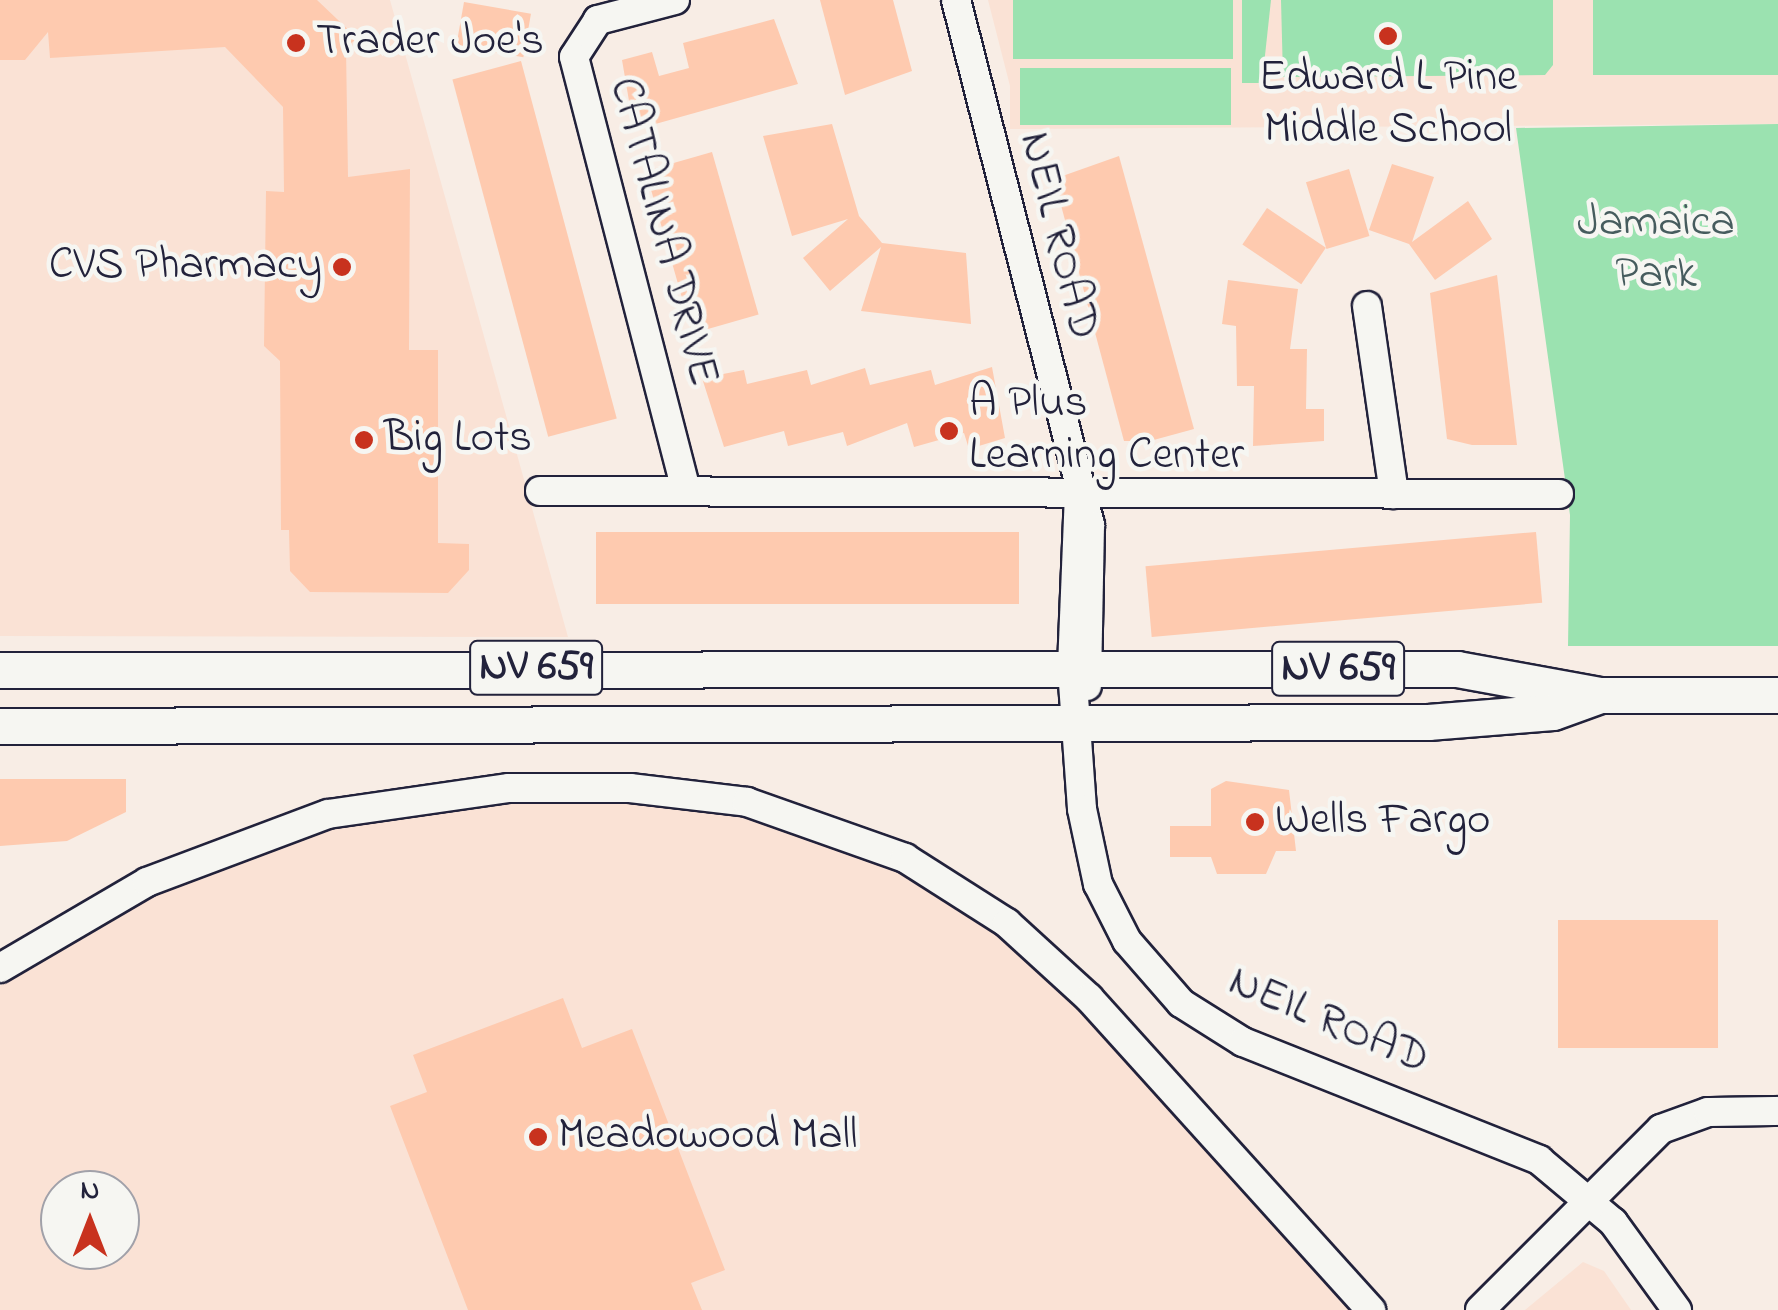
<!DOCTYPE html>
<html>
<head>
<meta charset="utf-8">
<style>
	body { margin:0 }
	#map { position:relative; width:1778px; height:1310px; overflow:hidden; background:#f8ede5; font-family:"Indie Flower",sans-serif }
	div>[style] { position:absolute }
	.built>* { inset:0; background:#fae2d5 }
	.green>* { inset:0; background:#9be2b0; transform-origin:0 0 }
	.building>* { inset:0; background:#fecaaf; transform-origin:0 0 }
	.roads { filter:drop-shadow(2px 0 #22223b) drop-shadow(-2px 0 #22223b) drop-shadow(0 2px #22223b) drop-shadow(0 -2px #22223b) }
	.minor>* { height:28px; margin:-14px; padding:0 14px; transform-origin:14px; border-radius:14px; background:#f6f6f2 }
	.major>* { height:35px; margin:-17.5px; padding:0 17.5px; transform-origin:17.5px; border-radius:17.5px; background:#f6f6f2 }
	.dots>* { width:28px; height:28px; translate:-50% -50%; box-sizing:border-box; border:5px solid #f6f6f2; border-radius:50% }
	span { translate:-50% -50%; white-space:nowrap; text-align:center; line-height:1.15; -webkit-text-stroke:9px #f6f6f2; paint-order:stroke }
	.shield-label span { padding:2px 8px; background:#f6f6f2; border:2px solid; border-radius:8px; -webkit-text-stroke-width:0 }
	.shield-label { font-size:42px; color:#22223b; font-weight:700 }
	.poi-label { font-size:45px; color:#22223b }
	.left { translate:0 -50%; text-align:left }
	.right { translate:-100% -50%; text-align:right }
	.park-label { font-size:45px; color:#465c5e }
	.street-label { font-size:45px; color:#22223b }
	.north { position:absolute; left:40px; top:1170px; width:100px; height:100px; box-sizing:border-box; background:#f6f6f2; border:2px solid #a1a1a9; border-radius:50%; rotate:0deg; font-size:28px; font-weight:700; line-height:40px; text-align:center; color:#22223b }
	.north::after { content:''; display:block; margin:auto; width:35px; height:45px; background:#c8321e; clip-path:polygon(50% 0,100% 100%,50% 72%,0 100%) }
</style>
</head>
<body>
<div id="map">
	<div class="built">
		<div style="clip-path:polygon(0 0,390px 0,568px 637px,0 636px)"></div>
		<div style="clip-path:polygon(988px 0,1778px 0,1778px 124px,1010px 129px,1010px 86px)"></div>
		<div style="clip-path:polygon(evenodd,445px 800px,718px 800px,893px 860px,1060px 977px,1357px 1310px,0 1310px,0 986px,98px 918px,297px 830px,445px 800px,60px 1190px,120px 1190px,120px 1250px,60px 1250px,60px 1190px)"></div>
		<div style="clip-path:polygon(1583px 1262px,1604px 1271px,1631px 1310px,1525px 1310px)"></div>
	</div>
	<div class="green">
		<div style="left:1013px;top:0;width:220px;height:59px"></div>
		<div style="clip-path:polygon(1242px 0,1271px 0,1262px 83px,1242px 83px)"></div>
		<div style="clip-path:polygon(1281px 0,1553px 0,1553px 65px,1545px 75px,1283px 77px)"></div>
		<div style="left:1593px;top:0;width:185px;height:75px"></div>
		<div style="left:1020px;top:68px;width:211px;height:57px"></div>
		<div style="clip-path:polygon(1778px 124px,1778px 646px,1568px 646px,1570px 515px,1516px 128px)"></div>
	</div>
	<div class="building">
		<div style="clip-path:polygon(0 0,317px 0,357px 38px,346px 48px,348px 177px,410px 169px,409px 350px,438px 350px,438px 543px,469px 544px,469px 570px,448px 593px,310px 592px,290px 571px,289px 530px,281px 530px,280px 361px,264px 346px,266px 191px,284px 192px,283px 107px,225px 47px,50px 58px,48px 32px,25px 60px,0 60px)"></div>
		<div style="clip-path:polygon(820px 0,893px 0,912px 71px,845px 95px)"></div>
		<div style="left:464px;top:2px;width:68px;height:44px;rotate:10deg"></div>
		<div style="clip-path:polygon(774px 19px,798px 84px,634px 130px,622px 60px,652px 52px,659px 76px,689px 68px,683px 43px)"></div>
		<div style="left:521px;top:61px;width:370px;height:71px;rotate:75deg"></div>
		<div style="clip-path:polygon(832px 124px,859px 216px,882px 243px,966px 253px,971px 324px,861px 311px,881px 247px,830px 291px,803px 258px,848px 219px,792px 236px,763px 136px)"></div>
		<div style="left:712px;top:152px;width:169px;height:69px;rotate:74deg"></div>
		<div style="clip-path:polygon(1119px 156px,1194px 429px,1150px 441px,1124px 441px,1054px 179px)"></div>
		<div style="clip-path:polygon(1392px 164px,1434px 177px,1412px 242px,1468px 201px,1492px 239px,1435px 280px,1409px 244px,1369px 230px)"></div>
		<div style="left:1349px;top:169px;width:70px;height:45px;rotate:73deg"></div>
		<div style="left:1267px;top:208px;width:71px;height:44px;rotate:34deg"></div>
		<div style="clip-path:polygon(1497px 275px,1517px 445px,1472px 445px,1447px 439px,1430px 293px)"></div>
		<div style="clip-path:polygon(1228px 280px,1298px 289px,1290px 349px,1307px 349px,1306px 409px,1324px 409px,1324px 441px,1253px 446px,1254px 386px,1237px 386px,1236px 326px,1222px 324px)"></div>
		<div style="clip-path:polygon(992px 367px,1005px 438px,969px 449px,964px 433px,914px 447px,907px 423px,847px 446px,843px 432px,788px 446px,784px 431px,724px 447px,702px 378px,744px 370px,747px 384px,807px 370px,811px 385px,865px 368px,870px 385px,931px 370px,935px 385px)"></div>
		<div style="left:596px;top:532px;width:423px;height:72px"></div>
		<div style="left:1536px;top:532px;width:71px;height:392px;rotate:85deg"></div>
		<div style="clip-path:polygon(0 779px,126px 779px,126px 812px,67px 841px,0 846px)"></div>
		<div style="clip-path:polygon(1226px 781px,1289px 790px,1296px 851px,1276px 851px,1266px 874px,1217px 874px,1211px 857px,1170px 857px,1170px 826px,1211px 826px,1211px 789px)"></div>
		<div style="left:1558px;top:920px;width:160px;height:128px"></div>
		<div style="clip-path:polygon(563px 998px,582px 1048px,632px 1029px,725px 1270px,691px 1283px,702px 1310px,468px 1310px,390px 1106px,427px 1092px,413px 1055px)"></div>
	</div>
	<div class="roads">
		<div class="minor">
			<div style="left:675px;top:0;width:80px;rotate:165.4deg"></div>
			<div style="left:598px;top:20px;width:44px;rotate:123deg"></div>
			<div style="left:574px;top:57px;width:448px;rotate:75.5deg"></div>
			<div style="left:956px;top:0;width:542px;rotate:75.68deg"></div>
			<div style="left:1090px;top:525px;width:161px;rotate:91.1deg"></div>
			<div style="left:1367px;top:306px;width:190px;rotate:81.8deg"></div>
			<div style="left:540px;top:491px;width:1019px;rotate:0.17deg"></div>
			<div style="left:1079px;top:493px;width:176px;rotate:92.3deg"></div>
			<div style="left:1072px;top:669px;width:140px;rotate:85.9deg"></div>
			<div style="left:1082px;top:809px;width:77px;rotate:78deg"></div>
			<div style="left:1098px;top:884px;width:64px;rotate:63deg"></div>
			<div style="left:1127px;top:941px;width:82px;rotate:48.9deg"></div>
			<div style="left:1181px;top:1003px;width:73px;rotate:32.2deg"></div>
			<div style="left:1243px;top:1042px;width:319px;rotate:21.7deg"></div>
			<div style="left:1539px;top:1160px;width:97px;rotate:40deg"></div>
			<div style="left:1613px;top:1222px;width:109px;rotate:54deg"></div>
			<div style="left:0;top:968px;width:170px;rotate:-30.3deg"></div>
			<div style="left:147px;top:882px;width:193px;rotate:-20.6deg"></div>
			<div style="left:328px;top:814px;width:183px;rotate:-8.2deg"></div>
			<div style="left:509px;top:788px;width:121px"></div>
			<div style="left:630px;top:788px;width:118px;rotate:6.8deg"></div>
			<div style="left:747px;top:802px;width:168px;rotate:19.5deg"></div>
			<div style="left:905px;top:858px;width:121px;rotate:32.5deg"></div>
			<div style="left:1007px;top:923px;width:111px;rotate:42.4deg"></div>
			<div style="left:1089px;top:998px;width:421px;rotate:47.9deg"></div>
			<div style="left:1480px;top:1310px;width:256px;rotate:-45deg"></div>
			<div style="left:1661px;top:1129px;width:50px;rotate:-19.9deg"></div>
			<div style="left:1708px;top:1112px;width:70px;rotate:-0.8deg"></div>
		</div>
		<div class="major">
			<div style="left:0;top:670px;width:1457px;rotate:-0.04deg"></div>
			<div style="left:1457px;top:669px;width:145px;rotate:10.3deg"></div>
			<div style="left:1600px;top:695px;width:178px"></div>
			<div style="left:0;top:726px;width:1428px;rotate:-0.16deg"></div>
			<div style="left:1428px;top:722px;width:125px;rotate:-4.6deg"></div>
			<div style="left:1553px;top:712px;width:50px;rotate:-19.9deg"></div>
		</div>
	</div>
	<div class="dots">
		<div style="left:1388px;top:36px;background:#c8321e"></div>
		<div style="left:296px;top:43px;background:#c8321e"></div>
		<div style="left:342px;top:267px;background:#c8321e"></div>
		<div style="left:949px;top:431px;background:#c8321e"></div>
		<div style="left:364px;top:440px;background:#c8321e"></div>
		<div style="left:1255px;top:822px;background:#c8321e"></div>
		<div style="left:538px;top:1137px;background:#c8321e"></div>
	</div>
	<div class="shield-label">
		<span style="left:536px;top:668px">NV 659</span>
		<span style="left:1338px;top:669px">NV 659</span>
	</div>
	<div class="poi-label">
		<span class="left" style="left:316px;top:43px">Trader Joe's</span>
		<span style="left:1388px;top:105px">Edward L Pine<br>Middle School</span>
		<span class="right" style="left:322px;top:267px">CVS Pharmacy</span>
		<span class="left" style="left:969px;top:431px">A Plus<br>Learning Center</span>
		<span class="left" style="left:384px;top:440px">Big Lots</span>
		<span class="left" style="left:1275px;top:822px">Wells Fargo</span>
		<span class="left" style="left:558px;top:1137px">Meadowood Mall</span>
	</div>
	<div class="park-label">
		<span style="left:1656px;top:250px">Jamaica<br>Park</span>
	</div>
	<div class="street-label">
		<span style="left:662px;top:232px;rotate:75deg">CATALINA DRIVE</span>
		<span style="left:1057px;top:236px;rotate:76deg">NEIL ROAD</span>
		<span style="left:1328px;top:1022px;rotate:23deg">NEIL ROAD</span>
	</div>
	<div class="north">N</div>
</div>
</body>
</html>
